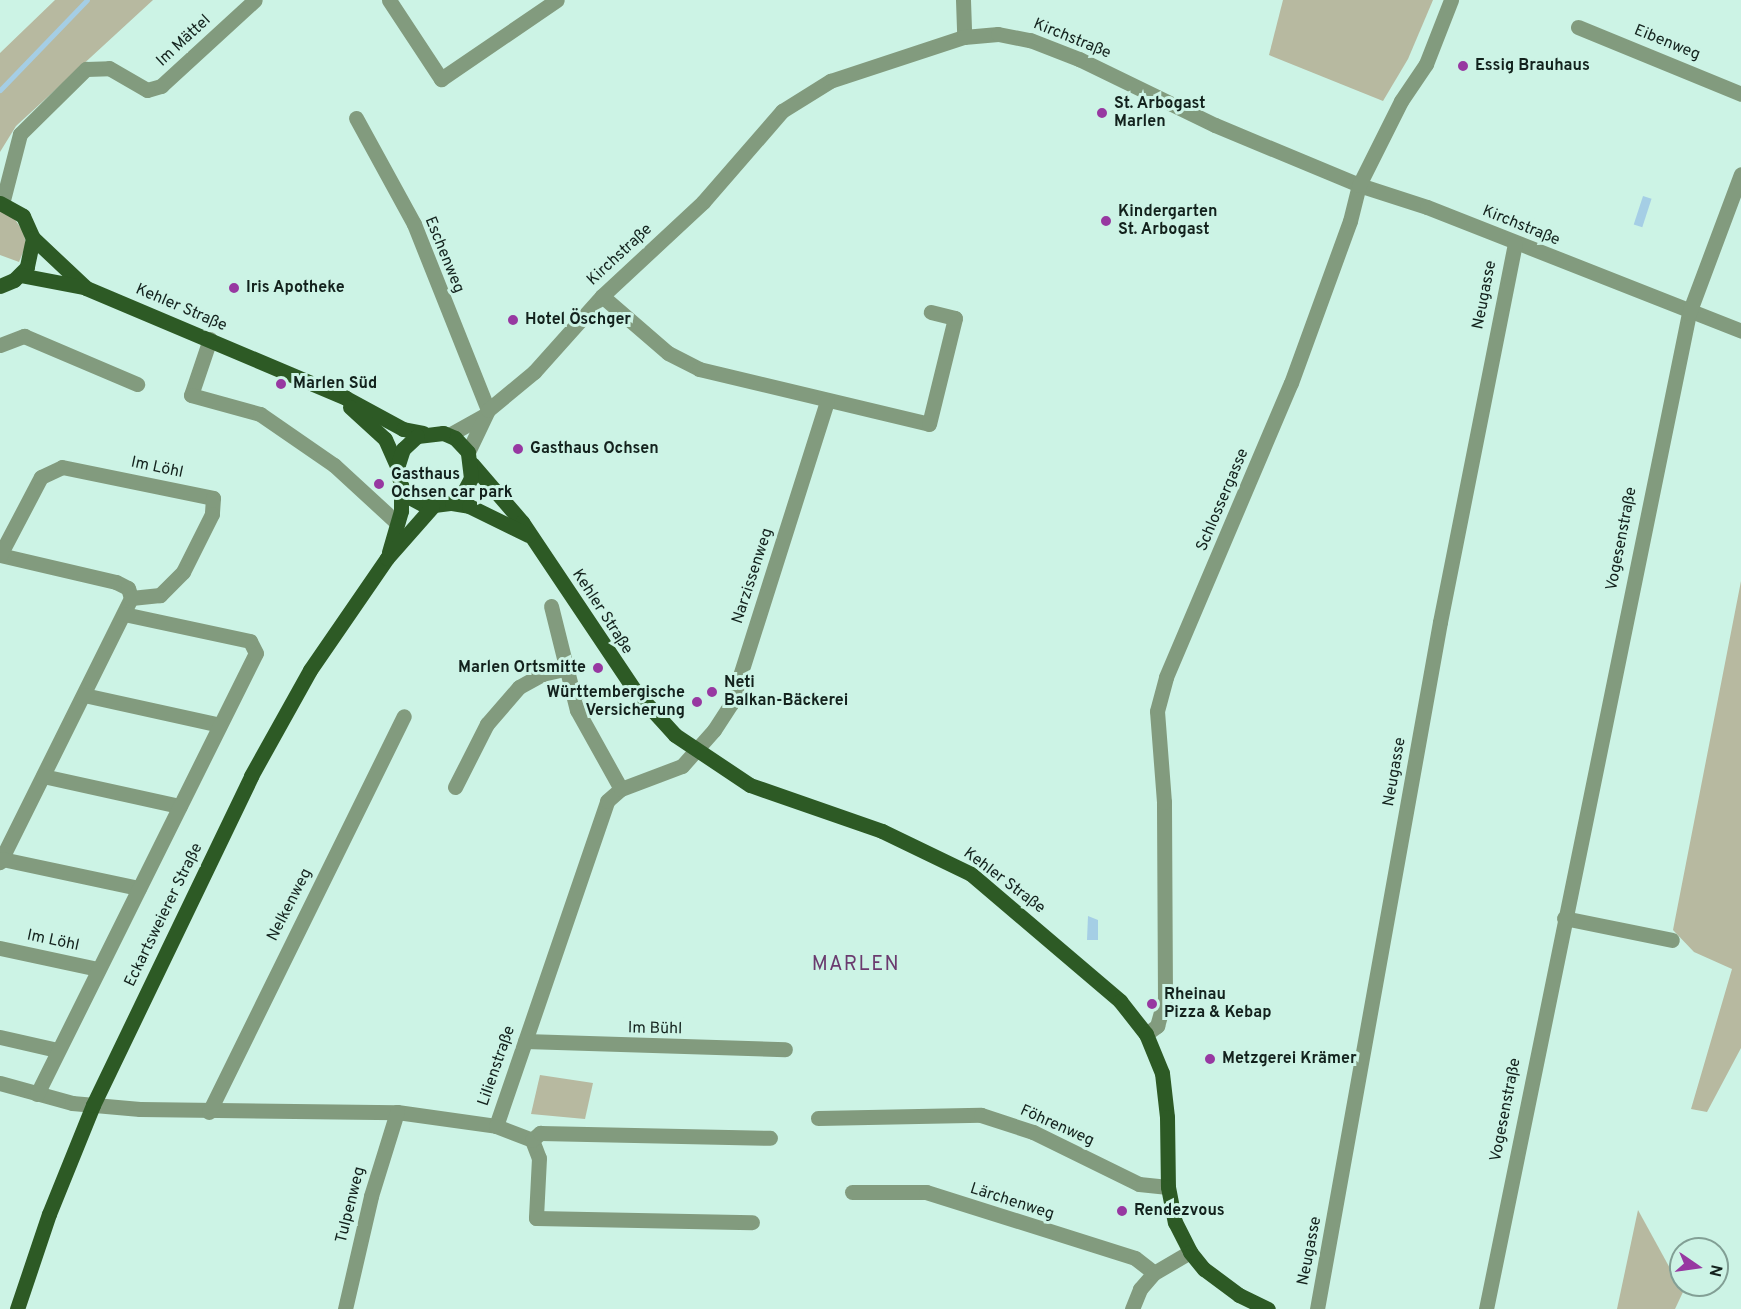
<!DOCTYPE html>
<html>
<head>
<meta charset="utf-8">
<style>
	body { margin:0 }
	#map { position:relative; width:1741px; height:1309px; overflow:hidden; background:#ccf3e5; font-family:Overpass,sans-serif }
	div>[style] { position:absolute }
	.green>* { inset:0; background:#b7b9a0 }
	.water>* { inset:0; background:#a5cee5; transform-origin:0 0 }
	.stream>* { height:5px; margin:-2.5px; padding:0 2.5px; transform-origin:2.5px; border-radius:2.5px; background:#a5cee5 }
	.minor>* { height:15px; margin:-7.5px; padding:0 7.5px; transform-origin:7.5px; border-radius:7.5px; background:#829b7e }
	.major>* { height:15px; margin:-7.5px; padding:0 7.5px; transform-origin:7.5px; border-radius:7.5px; background:#2d5a25 }
	.dots>* { width:16px; height:16px; translate:-50% -50%; box-sizing:border-box; border:3px solid #ccf3e5; border-radius:50% }
	span { translate:-50% -50%; white-space:nowrap; text-align:center; line-height:1.15; -webkit-text-stroke:6px #ccf3e5; paint-order:stroke }
	.street-label { font-size:16px; color:#13221d }
	.poi-label { font-size:16px; color:#13221d; font-weight:700 }
	.left { translate:0 -50%; text-align:left }
	.right { translate:-100% -50%; text-align:right }
	.quarter-label { font-size:20px; color:#6b3b6f; letter-spacing:1.5px }
	.north { position:absolute; left:1669px; top:1237px; width:60px; height:60px; box-sizing:border-box; background:#ccf3e5; border:2px solid #829f95; border-radius:50%; rotate:103deg; font-size:16px; font-weight:700; line-height:24px; text-align:center; color:#13221d }
	.north::after { content:''; display:block; margin:auto; width:21px; height:27px; background:#9738a1; clip-path:polygon(50% 0,100% 100%,50% 72%,0 100%) }
</style>
</head>
<body>
<div id="map">
	<div class="green">
		<div style="clip-path:polygon(55px 0,153px 0,16px 126px,0 152px,0 53px)"></div>
		<div style="clip-path:polygon(1283px 0,1433px 0,1408px 59px,1383px 101px,1269px 55px)"></div>
		<div style="clip-path:polygon(0 211px,12px 215px,24px 233px,26px 245px,19px 262px,0 255px)"></div>
		<div style="clip-path:polygon(1741px 581px,1741px 1048px,1707px 1112px,1691px 1109px,1732px 969px,1694px 952px,1673px 930px)"></div>
		<div style="clip-path:polygon(540px 1075px,593px 1083px,585px 1119px,531px 1114px)"></div>
		<div style="clip-path:polygon(1638px 1210px,1683px 1292px,1675px 1309px,1617px 1309px)"></div>
	</div>
	<div class="water">
		<div style="left:1643px;top:196px;width:9px;height:30px;rotate:18deg"></div>
		<div style="clip-path:polygon(1088px 916px,1098px 920px,1098px 940px,1087px 940px)"></div>
	</div>
	<div class="stream">
		<div style="left:0;top:90px;width:125px;rotate:-46deg"></div>
	</div>
	<div class="minor">
		<div style="left:389px;top:0;width:95px;rotate:56.6deg"></div>
		<div style="left:441px;top:79px;width:140px;rotate:-34.3deg"></div>
		<div style="left:963px;top:0;width:37px;rotate:88deg"></div>
		<div style="left:1578px;top:27px;width:176px;rotate:22.3deg"></div>
		<div style="left:356px;top:118px;width:121px;rotate:61.3deg"></div>
		<div style="left:414px;top:224px;width:200px;rotate:68.3deg"></div>
		<div style="left:2px;top:204px;width:72px;rotate:-75.6deg"></div>
		<div style="left:20px;top:134px;width:93px;rotate:-44.6deg"></div>
		<div style="left:86px;top:69px;width:23px;rotate:-2deg"></div>
		<div style="left:109px;top:68px;width:44px;rotate:30.1deg"></div>
		<div style="left:147px;top:90px;width:15px;rotate:-16deg"></div>
		<div style="left:161px;top:86px;width:127px;rotate:-42.5deg"></div>
		<div style="left:602px;top:296px;width:87px;rotate:40.8deg"></div>
		<div style="left:668px;top:353px;width:35px;rotate:27deg"></div>
		<div style="left:699px;top:369px;width:236px;rotate:13.4deg"></div>
		<div style="left:929px;top:424px;width:109px;rotate:-76.2deg"></div>
		<div style="left:955px;top:318px;width:25px;rotate:-166deg"></div>
		<div style="left:210px;top:339px;width:59px;rotate:108.7deg"></div>
		<div style="left:191px;top:395px;width:72px;rotate:15.4deg"></div>
		<div style="left:260px;top:414px;width:90px;rotate:34.6deg"></div>
		<div style="left:334px;top:465px;width:86px;rotate:42.6deg"></div>
		<div style="left:0;top:345px;width:26px;rotate:-21deg"></div>
		<div style="left:24px;top:336px;width:123px;rotate:23deg"></div>
		<div style="left:449px;top:435px;width:41px;rotate:-29.1deg"></div>
		<div style="left:468px;top:452px;width:47px;rotate:-64.5deg"></div>
		<div style="left:488px;top:410px;width:60px;rotate:-39.6deg"></div>
		<div style="left:534px;top:372px;width:102px;rotate:-48.2deg"></div>
		<div style="left:602px;top:296px;width:138px;rotate:-42.9deg"></div>
		<div style="left:703px;top:202px;width:121px;rotate:-49deg"></div>
		<div style="left:782px;top:111px;width:57px;rotate:-32deg"></div>
		<div style="left:830px;top:81px;width:141px;rotate:-18.2deg"></div>
		<div style="left:964px;top:37px;width:34px;rotate:-5deg"></div>
		<div style="left:998px;top:34px;width:33px;rotate:11deg"></div>
		<div style="left:1030px;top:40px;width:53px;rotate:21.2deg"></div>
		<div style="left:1079px;top:59px;width:151px;rotate:25.9deg"></div>
		<div style="left:1215px;top:125px;width:156px;rotate:22.6deg"></div>
		<div style="left:1359px;top:185px;width:71px;rotate:17.9deg"></div>
		<div style="left:1427px;top:207px;width:338px;rotate:21.5deg"></div>
		<div style="left:0;top:555px;width:119px;rotate:13.1deg"></div>
		<div style="left:116px;top:582px;width:13px;rotate:27deg"></div>
		<div style="left:128px;top:588px;width:10px;rotate:73deg"></div>
		<div style="left:131px;top:598px;width:295px;rotate:116.4deg"></div>
		<div style="left:0;top:555px;width:88px;rotate:-62.3deg"></div>
		<div style="left:41px;top:477px;width:23px;rotate:-25deg"></div>
		<div style="left:62px;top:467px;width:154px;rotate:11.6deg"></div>
		<div style="left:213px;top:498px;width:16px;rotate:94deg"></div>
		<div style="left:212px;top:514px;width:65px;rotate:116.6deg"></div>
		<div style="left:183px;top:572px;width:33px;rotate:135deg"></div>
		<div style="left:160px;top:595px;width:29px;rotate:174deg"></div>
		<div style="left:551px;top:606px;width:107px;rotate:76deg"></div>
		<div style="left:577px;top:710px;width:90px;rotate:60.9deg"></div>
		<div style="left:84px;top:695px;width:139px;rotate:12.4deg"></div>
		<div style="left:43px;top:776px;width:140px;rotate:12.4deg"></div>
		<div style="left:455px;top:787px;width:71px;rotate:-63.1deg"></div>
		<div style="left:487px;top:724px;width:49px;rotate:-49.1deg"></div>
		<div style="left:519px;top:687px;width:26px;rotate:-29deg"></div>
		<div style="left:542px;top:674px;width:23px;rotate:-13deg"></div>
		<div style="left:2px;top:859px;width:140px;rotate:12deg"></div>
		<div style="left:1564px;top:918px;width:110px;rotate:11.5deg"></div>
		<div style="left:0;top:948px;width:100px;rotate:12.1deg"></div>
		<div style="left:1146px;top:1034px;width:14px;rotate:-36deg"></div>
		<div style="left:1157px;top:1026px;width:29px;rotate:-74deg"></div>
		<div style="left:1165px;top:998px;width:196px;rotate:-90.3deg"></div>
		<div style="left:1164px;top:802px;width:91px;rotate:-94.4deg"></div>
		<div style="left:1157px;top:711px;width:35px;rotate:-75deg"></div>
		<div style="left:1166px;top:677px;width:319px;rotate:-67deg"></div>
		<div style="left:1291px;top:383px;width:172px;rotate:-70deg"></div>
		<div style="left:1350px;top:221px;width:37px;rotate:-76deg"></div>
		<div style="left:1359px;top:185px;width:94px;rotate:-63.4deg"></div>
		<div style="left:1401px;top:101px;width:45px;rotate:-56deg"></div>
		<div style="left:1426px;top:64px;width:69px;rotate:-68.7deg"></div>
		<div style="left:0;top:1037px;width:58px;rotate:12.8deg"></div>
		<div style="left:525px;top:1041px;width:260px;rotate:1.8deg"></div>
		<div style="left:0;top:1083px;width:75px;rotate:15.5deg"></div>
		<div style="left:72px;top:1103px;width:68px;rotate:5deg"></div>
		<div style="left:140px;top:1109px;width:257px;rotate:0.7deg"></div>
		<div style="left:397px;top:1112px;width:100px;rotate:8deg"></div>
		<div style="left:496px;top:1126px;width:343px;rotate:-71.1deg"></div>
		<div style="left:607px;top:801px;width:18px;rotate:-41deg"></div>
		<div style="left:621px;top:789px;width:65px;rotate:-20.7deg"></div>
		<div style="left:682px;top:766px;width:48px;rotate:-48.4deg"></div>
		<div style="left:714px;top:730px;width:31px;rotate:-57deg"></div>
		<div style="left:731px;top:704px;width:317px;rotate:-72.4deg"></div>
		<div style="left:37px;top:1094px;width:492px;rotate:-63.6deg"></div>
		<div style="left:256px;top:653px;width:13px;rotate:-117deg"></div>
		<div style="left:250px;top:641px;width:129px;rotate:-167.9deg"></div>
		<div style="left:209px;top:1112px;width:441px;rotate:-63.8deg"></div>
		<div style="left:818px;top:1118px;width:163px;rotate:-1.1deg"></div>
		<div style="left:981px;top:1115px;width:55px;rotate:18.1deg"></div>
		<div style="left:1033px;top:1132px;width:118px;rotate:26.1deg"></div>
		<div style="left:1139px;top:1184px;width:29px;rotate:6deg"></div>
		<div style="left:496px;top:1126px;width:39px;rotate:21deg"></div>
		<div style="left:532px;top:1140px;width:19px;rotate:69deg"></div>
		<div style="left:539px;top:1158px;width:60px;rotate:92.9deg"></div>
		<div style="left:536px;top:1218px;width:216px;rotate:1.1deg"></div>
		<div style="left:532px;top:1140px;width:11px;rotate:-41deg"></div>
		<div style="left:540px;top:1133px;width:230px;rotate:1.2deg"></div>
		<div style="left:852px;top:1192px;width:74px"></div>
		<div style="left:926px;top:1192px;width:219px;rotate:17.5deg"></div>
		<div style="left:1135px;top:1258px;width:24px;rotate:38deg"></div>
		<div style="left:345px;top:1309px;width:116px;rotate:-77deg"></div>
		<div style="left:371px;top:1196px;width:88px;rotate:-72.8deg"></div>
		<div style="left:1132px;top:1309px;width:22px;rotate:-68deg"></div>
		<div style="left:1140px;top:1289px;width:21px;rotate:-49deg"></div>
		<div style="left:1154px;top:1273px;width:42px;rotate:-30.3deg"></div>
		<div style="left:1317px;top:1309px;width:698px;rotate:-79.85deg"></div>
		<div style="left:1440px;top:622px;width:385px;rotate:-78.8deg"></div>
		<div style="left:1486px;top:1309px;width:1016px;rotate:-78.48deg"></div>
		<div style="left:1689px;top:313px;width:148px;rotate:-69.5deg"></div>
	</div>
	<div class="major">
		<div style="left:0;top:203px;width:26px;rotate:29deg"></div>
		<div style="left:23px;top:216px;width:24px;rotate:66deg"></div>
		<div style="left:33px;top:238px;width:30px;rotate:102deg"></div>
		<div style="left:27px;top:267px;width:18px;rotate:135deg"></div>
		<div style="left:14px;top:280px;width:15px;rotate:157deg"></div>
		<div style="left:33px;top:238px;width:73px;rotate:43.3deg"></div>
		<div style="left:86px;top:288px;width:282px;rotate:22.9deg"></div>
		<div style="left:346px;top:398px;width:65px;rotate:28.5deg"></div>
		<div style="left:403px;top:429px;width:20px;rotate:11deg"></div>
		<div style="left:20px;top:275px;width:64px;rotate:10.8deg"></div>
		<div style="left:350px;top:407px;width:47px;rotate:42.4deg"></div>
		<div style="left:385px;top:439px;width:30px;rotate:66deg"></div>
		<div style="left:472px;top:464px;width:77px;rotate:49.2deg"></div>
		<div style="left:522px;top:522px;width:203px;rotate:56.2deg"></div>
		<div style="left:635px;top:691px;width:59px;rotate:47.7deg"></div>
		<div style="left:675px;top:735px;width:90px;rotate:33.7deg"></div>
		<div style="left:750px;top:785px;width:140px;rotate:19.2deg"></div>
		<div style="left:882px;top:831px;width:99px;rotate:25.8deg"></div>
		<div style="left:971px;top:874px;width:196px;rotate:40.4deg"></div>
		<div style="left:1120px;top:1001px;width:42px;rotate:51.8deg"></div>
		<div style="left:1146px;top:1034px;width:42px;rotate:67.7deg"></div>
		<div style="left:1162px;top:1073px;width:44px;rotate:83.5deg"></div>
		<div style="left:1167px;top:1117px;width:70px;rotate:89.2deg"></div>
		<div style="left:1168px;top:1187px;width:36px;rotate:79deg"></div>
		<div style="left:1175px;top:1222px;width:34px;rotate:63deg"></div>
		<div style="left:1190px;top:1252px;width:22px;rotate:51deg"></div>
		<div style="left:1204px;top:1269px;width:44px;rotate:36.6deg"></div>
		<div style="left:1239px;top:1295px;width:32px;rotate:26deg"></div>
		<div style="left:452px;top:503px;width:13px;rotate:-39deg"></div>
		<div style="left:462px;top:495px;width:19px;rotate:-62deg"></div>
		<div style="left:471px;top:478px;width:26px;rotate:-97deg"></div>
		<div style="left:468px;top:452px;width:19px;rotate:-133deg"></div>
		<div style="left:455px;top:438px;width:13px;rotate:-157deg"></div>
		<div style="left:443px;top:433px;width:26px;rotate:173deg"></div>
		<div style="left:417px;top:436px;width:19px;rotate:137deg"></div>
		<div style="left:403px;top:449px;width:19px;rotate:108deg"></div>
		<div style="left:397px;top:467px;width:19px;rotate:78deg"></div>
		<div style="left:401px;top:486px;width:14px;rotate:54deg"></div>
		<div style="left:409px;top:497px;width:19px;rotate:28deg"></div>
		<div style="left:426px;top:506px;width:26px;rotate:-7deg"></div>
		<div style="left:452px;top:503px;width:17px;rotate:10deg"></div>
		<div style="left:469px;top:506px;width:66px;rotate:26.2deg"></div>
		<div style="left:389px;top:552px;width:43px;rotate:-73.7deg"></div>
		<div style="left:401px;top:511px;width:25px;rotate:-90deg"></div>
		<div style="left:17px;top:1309px;width:100px;rotate:-71.4deg"></div>
		<div style="left:49px;top:1214px;width:118px;rotate:-68deg"></div>
		<div style="left:93px;top:1105px;width:365px;rotate:-64.3deg"></div>
		<div style="left:251px;top:776px;width:121px;rotate:-60.9deg"></div>
		<div style="left:310px;top:670px;width:136px;rotate:-55.5deg"></div>
		<div style="left:387px;top:558px;width:68px;rotate:-48.6deg"></div>
	</div>
	<div class="dots">
		<div style="left:1463px;top:66px;background:#9738a1"></div>
		<div style="left:1102px;top:113px;background:#9738a1"></div>
		<div style="left:1106px;top:221px;background:#9738a1"></div>
		<div style="left:234px;top:288px;background:#9738a1"></div>
		<div style="left:513px;top:320px;background:#9738a1"></div>
		<div style="left:281px;top:384px;background:#9738a1"></div>
		<div style="left:518px;top:449px;background:#9738a1"></div>
		<div style="left:379px;top:484px;background:#9738a1"></div>
		<div style="left:598px;top:668px;background:#9738a1"></div>
		<div style="left:712px;top:692px;background:#9738a1"></div>
		<div style="left:697px;top:702px;background:#9738a1"></div>
		<div style="left:1152px;top:1004px;background:#9738a1"></div>
		<div style="left:1210px;top:1059px;background:#9738a1"></div>
		<div style="left:1122px;top:1211px;background:#9738a1"></div>
	</div>
	<div class="street-label">
		<span style="left:1072px;top:39px;rotate:22deg">Kirchstraße</span>
		<span style="left:184px;top:41px;rotate:-43deg">Im Mättel</span>
		<span style="left:1667px;top:43px;rotate:22deg">Eibenweg</span>
		<span style="left:1521px;top:226px;rotate:22deg">Kirchstraße</span>
		<span style="left:444px;top:255px;rotate:68deg">Eschenweg</span>
		<span style="left:620px;top:255px;rotate:-43deg">Kirchstraße</span>
		<span style="left:1485px;top:295px;rotate:-79deg">Neugasse</span>
		<span style="left:181px;top:308px;rotate:23deg">Kehler Straße</span>
		<span style="left:157px;top:468px;rotate:12deg">Im Löhl</span>
		<span style="left:1223px;top:500px;rotate:-67deg">Schlossergasse</span>
		<span style="left:1622px;top:539px;rotate:-79deg">Vogesenstraße</span>
		<span style="left:753px;top:576px;rotate:-72deg">Narzissenweg</span>
		<span style="left:602px;top:612px;rotate:57deg">Kehler Straße</span>
		<span style="left:1395px;top:772px;rotate:-80deg">Neugasse</span>
		<span style="left:1004px;top:881px;rotate:37deg">Kehler Straße</span>
		<span style="left:290px;top:905px;rotate:-63deg">Nelkenweg</span>
		<span style="left:164px;top:915px;rotate:-64deg">Eckartsweierer Straße</span>
		<span style="left:53px;top:941px;rotate:12deg">Im Löhl</span>
		<span style="left:655px;top:1029px;rotate:1deg">Im Bühl</span>
		<span style="left:497px;top:1066px;rotate:-71deg">Lilienstraße</span>
		<span style="left:1506px;top:1110px;rotate:-79deg">Vogesenstraße</span>
		<span style="left:1057px;top:1126px;rotate:24deg">Föhrenweg</span>
		<span style="left:1012px;top:1202px;rotate:18deg">Lärchenweg</span>
		<span style="left:351px;top:1205px;rotate:-76deg">Tulpenweg</span>
		<span style="left:1310px;top:1251px;rotate:-79deg">Neugasse</span>
	</div>
	<div class="poi-label">
		<span class="left" style="left:1475px;top:66px">Essig Brauhaus</span>
		<span class="left" style="left:1114px;top:113px">St. Arbogast<br>Marlen</span>
		<span class="left" style="left:1118px;top:221px">Kindergarten<br>St. Arbogast</span>
		<span class="left" style="left:246px;top:288px">Iris Apotheke</span>
		<span class="left" style="left:525px;top:320px">Hotel Öschger</span>
		<span class="left" style="left:293px;top:384px">Marlen Süd</span>
		<span class="left" style="left:530px;top:449px">Gasthaus Ochsen</span>
		<span class="left" style="left:391px;top:484px">Gasthaus<br>Ochsen car park</span>
		<span class="right" style="left:586px;top:668px">Marlen Ortsmitte</span>
		<span class="left" style="left:724px;top:692px">Neti<br>Balkan-Bäckerei</span>
		<span class="right" style="left:685px;top:702px">Württembergische<br>Versicherung</span>
		<span class="left" style="left:1164px;top:1004px">Rheinau<br>Pizza &amp; Kebap</span>
		<span class="left" style="left:1222px;top:1059px">Metzgerei Krämer</span>
		<span class="left" style="left:1134px;top:1211px">Rendezvous</span>
	</div>
	<div class="quarter-label">
		<span style="left:856px;top:965px">MARLEN</span>
	</div>
	<div class="north">N</div>
</div>
</body>
</html>
